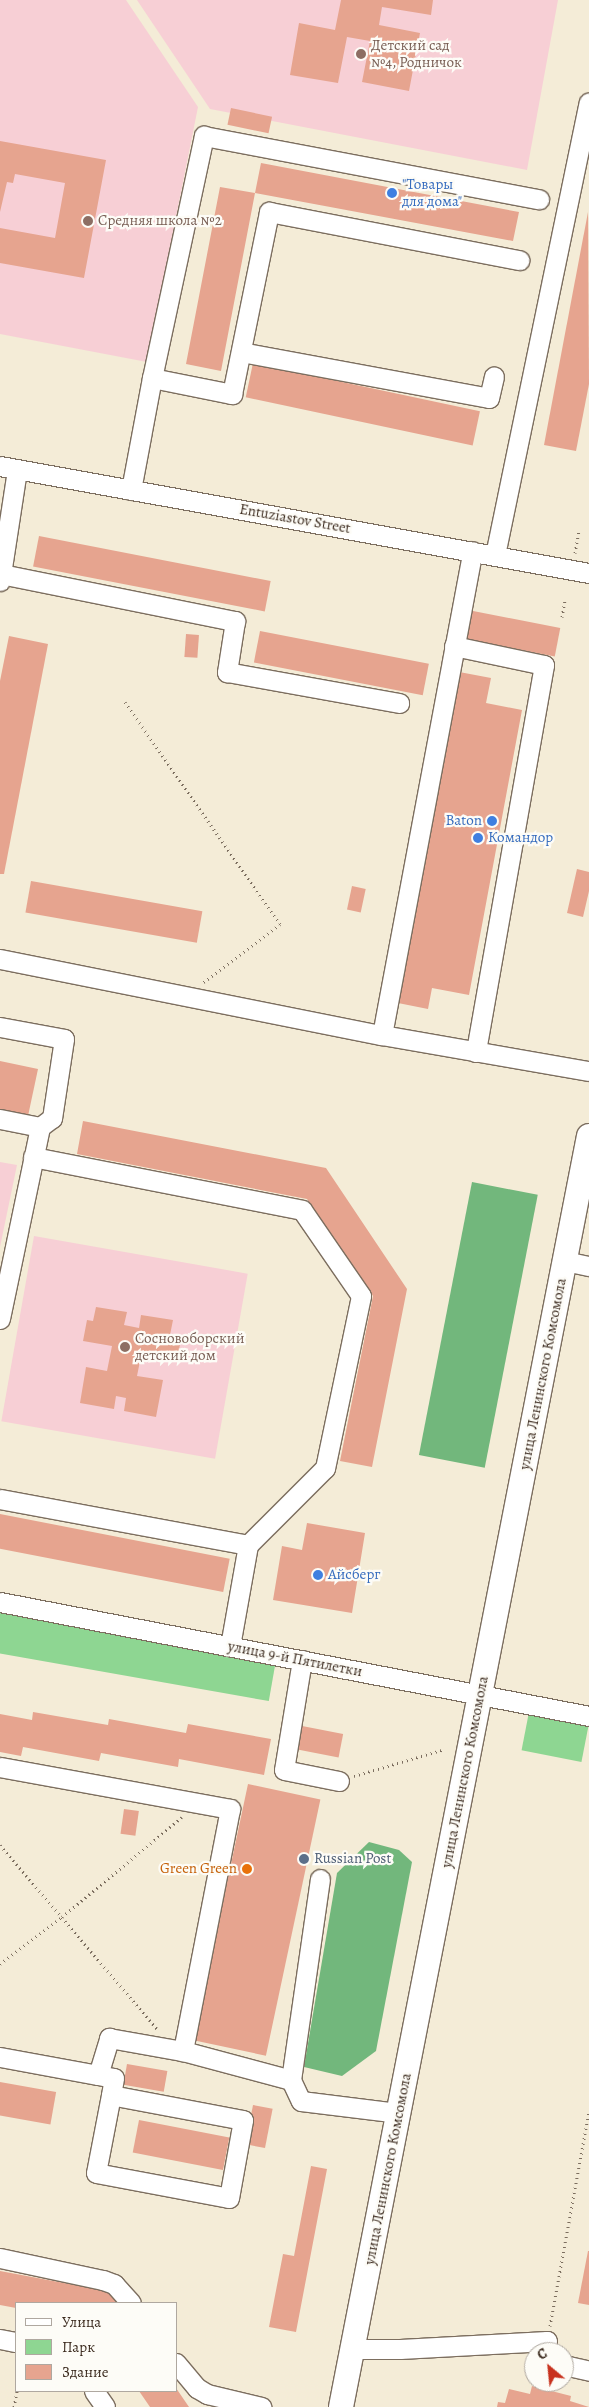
<!DOCTYPE html>
<html>
<head>
<meta charset="utf-8">
<style>
	body { margin:0 }
	#map { position:relative; width:589px; height:2407px; overflow:hidden; background:#f4ecd7; font-family:Alegreya,serif }
	div>[style] { position:absolute }
	.built>* { inset:0; background:#f7cfd5; transform-origin:0 0 }
	.green>* { inset:0; background:#8ed692; transform-origin:0 0 }
	.forest>* { inset:0; background:#72b77c; transform-origin:0 0 }
	.building>* { inset:0; background:#e6a48f; transform-origin:0 0 }
	.path>* { height:3px; margin-top:-1.5px; transform-origin:0; background:repeating-linear-gradient(90deg,#7c6e5f 0 1px,transparent 0 5px) }
	.roads { filter:drop-shadow(1px 0 #7c6e5f) drop-shadow(-1px 0 #7c6e5f) drop-shadow(0 1px #7c6e5f) drop-shadow(0 -1px #7c6e5f) }
	.minor>* { height:19px; margin:-9.5px; padding:0 9.5px; transform-origin:9.5px; border-radius:9.5px; background:#fff }
	.major>* { height:24px; margin:-12px; padding:0 12px; transform-origin:12px; border-radius:12px; background:#fff }
	.dots>* { width:14px; height:14px; translate:-50% -50%; box-sizing:border-box; border:2px solid #fdfcf7; border-radius:50% }
	span { translate:-50% -50%; white-space:nowrap; text-align:center; line-height:1.15; -webkit-text-stroke:4.5px #fdfcf7; paint-order:stroke }
	.education-label { font-size:15px; color:#785e54 }
	.left { translate:0 -50%; text-align:left }
	.shop-label { font-size:15px; color:#366cbe }
	.right { translate:-100% -50%; text-align:right }
	.street-label { font-size:15px; color:#3b2a1e }
	.service-label { font-size:15px; color:#4e5e75 }
	.food-label { font-size:15px; color:#c56008 }
	.legend { position:absolute; left:15px; top:2302px; width:162px; height:90px; box-sizing:border-box; background:#fdfcf7; border:1px solid #afa8a0; margin:0; padding:6px 9px; list-style:none; font-size:15px; color:#3b2a1e }
	.legend li { display:flex; align-items:center; gap:10px; height:25px }
	.legend b { width:25px; border:1px solid #afa8a0 }
	.north { position:absolute; left:524px; top:2342px; width:50px; height:50px; box-sizing:border-box; background:#fdfcf7; border:1px solid #afa8a0; border-radius:50%; rotate:332deg; font-size:14px; font-weight:700; line-height:20px; text-align:center; color:#3b2a1e }
	.north::after { content:''; display:block; margin:auto; width:18px; height:22px; background:#c8321e; clip-path:polygon(50% 0,100% 100%,50% 72%,0 100%) }
</style>
</head>
<body>
<div id="map">
	<div class="built">
		<div style="clip-path:polygon(0 0,126px 0,198px 107px,147px 362px,0 334px)"></div>
		<div style="clip-path:polygon(137px 0,558px 0,527px 170px,210px 109px)"></div>
		<div style="clip-path:polygon(0 1162px,17px 1165px,0 1247px)"></div>
		<div style="left:34px;top:1236px;width:217px;height:188px;rotate:10deg"></div>
	</div>
	<div class="green">
		<div style="left:0;top:1613px;width:280px;height:40px;rotate:10deg"></div>
		<div style="left:529px;top:1712px;width:61px;height:39px;rotate:11deg"></div>
	</div>
	<div class="forest">
		<div style="left:472px;top:1182px;width:67px;height:278px;rotate:11deg"></div>
		<div style="clip-path:polygon(369px 1842px,399px 1850px,412px 1862px,376px 2051px,342px 2076px,304px 2067px,337px 1873px)"></div>
	</div>
	<div class="building">
		<div style="clip-path:polygon(341px 0,433px 0,431px 15px,382px 7px,379px 25px,420px 33px,409px 91px,362px 82px,370px 41px,347px 37px,338px 83px,290px 75px,299px 23px,335px 30px)"></div>
		<div style="left:231px;top:108px;width:42px;height:17px;rotate:12deg"></div>
		<div style="clip-path:polygon(0 141px,106px 160px,84px 278px,0 263px,0 228px,55px 238px,65px 183px,15px 174px,13px 183px,7px 182px,0 212px)"></div>
		<div style="clip-path:polygon(261px 163px,519px 212px,513px 241px,255px 193px,221px 371px,186px 364px,220px 187px,255px 193px)"></div>
		<div style="clip-path:polygon(588px 212px,589px 384px,576px 451px,544px 445px)"></div>
		<div style="left:253px;top:363px;width:232px;height:35px;rotate:12deg"></div>
		<div style="left:39px;top:536px;width:236px;height:31px;rotate:11deg"></div>
		<div style="left:468px;top:610px;width:94px;height:29px;rotate:11deg"></div>
		<div style="left:260px;top:631px;width:172px;height:32px;rotate:11deg"></div>
		<div style="left:186px;top:634px;width:13px;height:23px;rotate:4deg"></div>
		<div style="clip-path:polygon(9px 636px,48px 644px,4px 874px,0 874px,0 681px)"></div>
		<div style="clip-path:polygon(454px 671px,491px 678px,486px 703px,522px 710px,469px 995px,432px 988px,428px 1009px,393px 1002px)"></div>
		<div style="clip-path:polygon(577px 869px,589px 872px,589px 891px,583px 917px,567px 913px)"></div>
		<div style="left:31px;top:881px;width:174px;height:32px;rotate:10deg"></div>
		<div style="left:352px;top:886px;width:14px;height:24px;rotate:12deg"></div>
		<div style="clip-path:polygon(0 1061px,38px 1069px,28px 1116px,0 1110px)"></div>
		<div style="clip-path:polygon(83px 1121px,326px 1168px,407px 1289px,372px 1467px,340px 1461px,373px 1296px,307px 1199px,77px 1154px)"></div>
		<div style="clip-path:polygon(96px 1307px,127px 1312px,124px 1325px,139px 1328px,141px 1315px,173px 1320px,170px 1335px,181px 1337px,178px 1357px,142px 1351px,137px 1376px,163px 1380px,156px 1417px,124px 1411px,126px 1398px,116px 1396px,114px 1409px,80px 1403px,86px 1367px,107px 1371px,112px 1346px,83px 1341px,87px 1320px,93px 1321px)"></div>
		<div style="left:0;top:1514px;width:234px;height:34px;rotate:11deg"></div>
		<div style="clip-path:polygon(307px 1523px,365px 1533px,352px 1613px,273px 1600px,282px 1546px,302px 1550px)"></div>
		<div style="clip-path:polygon(33px 1712px,108px 1725px,109px 1719px,186px 1733px,188px 1724px,271px 1739px,264px 1775px,179px 1759px,178px 1767px,101px 1753px,99px 1761px,23px 1747px,21px 1756px,0 1752px,0 1714px,32px 1720px)"></div>
		<div style="left:297px;top:1725px;width:47px;height:24px;rotate:11deg"></div>
		<div style="left:248px;top:1784px;width:74px;height:262px;rotate:12deg"></div>
		<div style="left:124px;top:1809px;width:15px;height:25px;rotate:8deg"></div>
		<div style="left:127px;top:2064px;width:41px;height:21px;rotate:10deg"></div>
		<div style="left:0;top:2082px;width:57px;height:33px;rotate:10deg"></div>
		<div style="left:253px;top:2105px;width:20px;height:40px;rotate:11deg"></div>
		<div style="left:139px;top:2120px;width:92px;height:33px;rotate:11deg"></div>
		<div style="clip-path:polygon(311px 2166px,327px 2169px,296px 2332px,269px 2327px,283px 2254px,294px 2256px)"></div>
		<div style="clip-path:polygon(588px 2251px,589px 2251px,589px 2305px,578px 2303px)"></div>
		<div style="clip-path:polygon(0 2271px,112px 2292px,119px 2303px,16px 2303px,16px 2308px,0 2305px)"></div>
		<div style="clip-path:polygon(532px 2386px,571px 2396px,570px 2401px,589px 2407px,497px 2407px,498px 2402px,505px 2403px,509px 2389px,530px 2394px)"></div>
		<div style="clip-path:polygon(176px 2388px,189px 2407px,150px 2407px,139px 2391px,176px 2391px)"></div>
	</div>
	<div class="path">
		<div style="left:575px;top:553px;width:22px;rotate:-80deg"></div>
		<div style="left:562px;top:617px;width:17px;rotate:-80deg"></div>
		<div style="left:125px;top:702px;width:271px;rotate:55.1deg"></div>
		<div style="left:280px;top:924px;width:96px;rotate:142.7deg"></div>
		<div style="left:354px;top:1776px;width:92px;rotate:-16.5deg"></div>
		<div style="left:0;top:1845px;width:242px;rotate:49.5deg"></div>
		<div style="left:0;top:1964px;width:78px;rotate:-37.2deg"></div>
		<div style="left:62px;top:1917px;width:156px;rotate:-39.8deg"></div>
		<div style="left:550px;top:2326px;width:218px;rotate:-79.7deg"></div>
		<div style="left:14px;top:2407px;width:16px;rotate:-79deg"></div>
	</div>
	<div class="roads">
		<div class="minor">
			<div style="left:241px;top:352px;width:252px;rotate:10.5deg"></div>
			<div style="left:489px;top:398px;width:22px;rotate:-77deg"></div>
			<div style="left:152px;top:378px;width:82px;rotate:11.3deg"></div>
			<div style="left:232px;top:394px;width:186px;rotate:-78.5deg"></div>
			<div style="left:269px;top:212px;width:255px;rotate:10.9deg"></div>
			<div style="left:0;top:466px;width:599px;rotate:10.3deg"></div>
			<div style="left:131px;top:490px;width:114px;rotate:-79.4deg"></div>
			<div style="left:152px;top:378px;width:248px;rotate:-77.9deg"></div>
			<div style="left:204px;top:136px;width:341px;rotate:10.7deg"></div>
			<div style="left:495px;top:555px;width:462px;rotate:-78.3deg"></div>
			<div style="left:1px;top:574px;width:239px;rotate:11.4deg"></div>
			<div style="left:235px;top:621px;width:52px;rotate:98.9deg"></div>
			<div style="left:227px;top:672px;width:175px;rotate:10.2deg"></div>
			<div style="left:0;top:581px;width:112px;rotate:-81.3deg"></div>
			<div style="left:454px;top:646px;width:92px;rotate:11.9deg"></div>
			<div style="left:544px;top:665px;width:393px;rotate:100deg"></div>
			<div style="left:0;top:959px;width:389px;rotate:11.3deg"></div>
			<div style="left:382px;top:1035px;width:210px;rotate:9.9deg"></div>
			<div style="left:0;top:1027px;width:65px;rotate:10.6deg"></div>
			<div style="left:64px;top:1039px;width:80px;rotate:98.6deg"></div>
			<div style="left:52px;top:1118px;width:15px;rotate:143deg"></div>
			<div style="left:40px;top:1127px;width:196px;rotate:101.8deg"></div>
			<div style="left:382px;top:1035px;width:492px;rotate:-79.4deg"></div>
			<div style="left:0;top:1119px;width:41px;rotate:11.3deg"></div>
			<div style="left:33px;top:1157px;width:274px;rotate:11.1deg"></div>
			<div style="left:302px;top:1210px;width:104px;rotate:55.5deg"></div>
			<div style="left:361px;top:1296px;width:176px;rotate:101.8deg"></div>
			<div style="left:325px;top:1468px;width:109px;rotate:135deg"></div>
			<div style="left:248px;top:1545px;width:103px;rotate:100.1deg"></div>
			<div style="left:565px;top:1261px;width:25px;rotate:12deg"></div>
			<div style="left:0;top:1499px;width:252px;rotate:10.5deg"></div>
			<div style="left:0;top:1602px;width:600px;rotate:10.95deg"></div>
			<div style="left:302px;top:1660px;width:111px;rotate:99.3deg"></div>
			<div style="left:284px;top:1770px;width:56px;rotate:11.3deg"></div>
			<div style="left:0;top:1767px;width:234px;rotate:10.3deg"></div>
			<div style="left:230px;top:1809px;width:247px;rotate:101deg"></div>
			<div style="left:0;top:2057px;width:100px;rotate:10.4deg"></div>
			<div style="left:98px;top:2075px;width:39px;rotate:-73deg"></div>
			<div style="left:109px;top:2038px;width:75px;rotate:10deg"></div>
			<div style="left:183px;top:2051px;width:112px;rotate:15deg"></div>
			<div style="left:291px;top:2080px;width:23px;rotate:65deg"></div>
			<div style="left:301px;top:2101px;width:99px;rotate:7deg"></div>
			<div style="left:98px;top:2075px;width:16px;rotate:11deg"></div>
			<div style="left:114px;top:2078px;width:17px;rotate:100deg"></div>
			<div style="left:111px;top:2095px;width:79px;rotate:100.9deg"></div>
			<div style="left:96px;top:2173px;width:135px;rotate:10.6deg"></div>
			<div style="left:229px;top:2198px;width:79px;rotate:-79.8deg"></div>
			<div style="left:243px;top:2120px;width:134px;rotate:-169.3deg"></div>
			<div style="left:291px;top:2080px;width:203px;rotate:-81.8deg"></div>
			<div style="left:0;top:2258px;width:105px;rotate:12.1deg"></div>
			<div style="left:103px;top:2280px;width:12px;rotate:20deg"></div>
			<div style="left:114px;top:2284px;width:25px;rotate:48deg"></div>
			<div style="left:0;top:2339px;width:16px;rotate:11deg"></div>
			<div style="left:352px;top:2349px;width:48px"></div>
			<div style="left:400px;top:2349px;width:147px;rotate:-3.1deg"></div>
			<div style="left:547px;top:2341px;width:11px;rotate:105deg"></div>
			<div style="left:176px;top:2363px;width:33px;rotate:50deg"></div>
			<div style="left:197px;top:2388px;width:12px;rotate:31deg"></div>
			<div style="left:207px;top:2394px;width:56px;rotate:13.5deg"></div>
			<div style="left:564px;top:2365px;width:26px;rotate:13deg"></div>
			<div style="left:94px;top:2391px;width:19px;rotate:55deg"></div>
		</div>
		<div class="major">
			<div style="left:341px;top:2407px;width:1295px;rotate:-78.96deg"></div>
		</div>
	</div>
	<div class="dots">
		<div style="left:361px;top:54px;background:#8d6e63"></div>
		<div style="left:392px;top:193px;background:#3f7fe0"></div>
		<div style="left:88px;top:221px;background:#8d6e63"></div>
		<div style="left:492px;top:821px;background:#3f7fe0"></div>
		<div style="left:478px;top:838px;background:#3f7fe0"></div>
		<div style="left:125px;top:1347px;background:#8d6e63"></div>
		<div style="left:318px;top:1575px;background:#3f7fe0"></div>
		<div style="left:304px;top:1859px;background:#5c6f8a"></div>
		<div style="left:247px;top:1869px;background:#e8710a"></div>
	</div>
	<div class="education-label">
		<span class="left" style="left:371px;top:54px">Детский сад<br>№4, Родничок</span>
		<span class="left" style="left:98px;top:221px">Средняя школа №2</span>
		<span class="left" style="left:135px;top:1347px">Сосновоборский<br>детский дом</span>
	</div>
	<div class="shop-label">
		<span class="left" style="left:402px;top:193px">"Товары<br>для дома"</span>
		<span class="right" style="left:482px;top:821px">Baton</span>
		<span class="left" style="left:488px;top:838px">Командор</span>
		<span class="left" style="left:328px;top:1575px">Айсберг</span>
	</div>
	<div class="street-label">
		<span style="left:295px;top:519px;rotate:10deg">Entuziastov Street</span>
		<span style="left:543px;top:1374px;rotate:-79deg">улица Ленинского Комсомола</span>
		<span style="left:295px;top:1659px;rotate:11deg">улица 9-й Пятилетки</span>
		<span style="left:465px;top:1772px;rotate:-79deg">улица Ленинского Комсомола</span>
		<span style="left:388px;top:2169px;rotate:-79deg">улица Ленинского Комсомола</span>
	</div>
	<div class="service-label">
		<span class="left" style="left:314px;top:1859px">Russian Post</span>
	</div>
	<div class="food-label">
		<span class="right" style="left:237px;top:1869px">Green Green</span>
	</div>
	<ul class="legend">
	<li><b style="height:6px;background:#fff"></b>Улица</li>
	<li><b style="height:14px;background:#8ed692"></b>Парк</li>
	<li><b style="height:14px;background:#e6a48f"></b>Здание</li>
	</ul>
	<div class="north">С</div>
</div>
</body>
</html>
